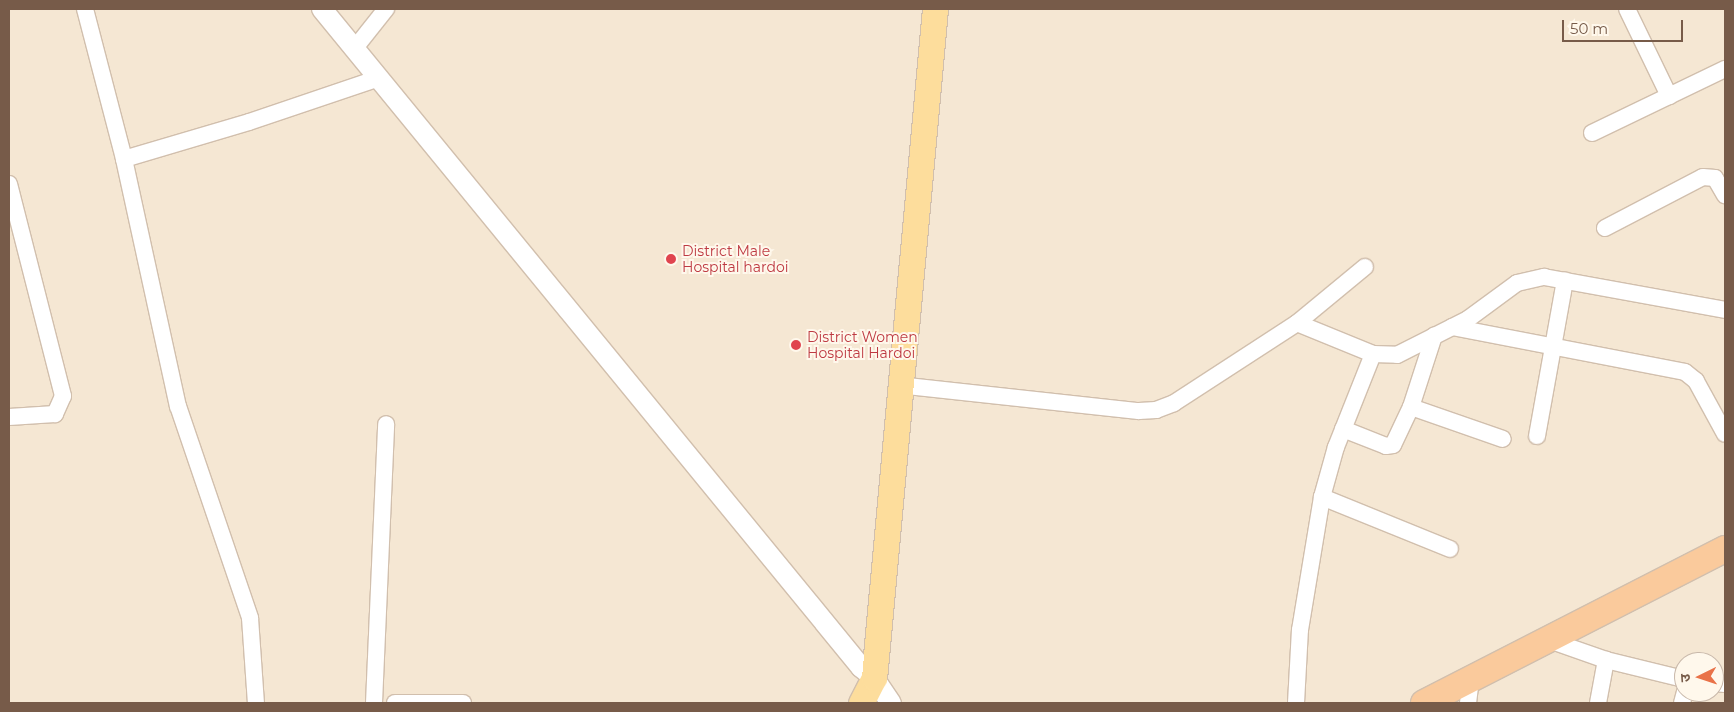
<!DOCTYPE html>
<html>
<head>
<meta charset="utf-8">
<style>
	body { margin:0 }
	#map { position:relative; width:1734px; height:712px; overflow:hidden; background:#fdf5e5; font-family:Montserrat,"Noto Sans Devanagari",sans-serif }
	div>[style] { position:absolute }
	.residential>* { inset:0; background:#f5e7d3 }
	.roads { filter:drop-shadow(1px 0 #d1bfad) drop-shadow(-1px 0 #d1bfad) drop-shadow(0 1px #d1bfad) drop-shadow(0 -1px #d1bfad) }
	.minor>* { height:16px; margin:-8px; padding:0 8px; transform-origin:8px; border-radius:8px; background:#fff }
	.tertiary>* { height:20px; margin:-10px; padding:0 10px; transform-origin:10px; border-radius:10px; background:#fff }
	.primary>* { height:25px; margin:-12.5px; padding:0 12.5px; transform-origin:12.5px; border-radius:12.5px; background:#fddd9c }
	.trunk>* { height:26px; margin:-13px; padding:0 13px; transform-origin:13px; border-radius:13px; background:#faca9c }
	.dots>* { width:14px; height:14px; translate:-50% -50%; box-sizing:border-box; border:2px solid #fff8ec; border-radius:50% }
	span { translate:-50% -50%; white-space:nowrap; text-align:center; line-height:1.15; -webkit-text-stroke:4px #fff8ec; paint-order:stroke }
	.health-label { font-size:14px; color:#be3a42 }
	.left { translate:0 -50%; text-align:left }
	.frame { position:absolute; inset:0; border:10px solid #775b49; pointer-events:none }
	.north { position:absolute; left:1674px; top:652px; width:50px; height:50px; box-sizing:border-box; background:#fff8ec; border:1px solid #c9b9ab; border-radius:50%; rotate:266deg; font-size:14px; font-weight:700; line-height:20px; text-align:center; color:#775b49 }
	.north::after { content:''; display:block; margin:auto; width:18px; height:22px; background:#e97248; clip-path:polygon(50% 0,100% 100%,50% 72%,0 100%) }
	.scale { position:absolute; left:1562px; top:20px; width:121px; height:22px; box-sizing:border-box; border:2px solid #775b49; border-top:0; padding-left:6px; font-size:15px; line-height:18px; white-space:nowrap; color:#775b49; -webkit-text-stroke:4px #fff8ec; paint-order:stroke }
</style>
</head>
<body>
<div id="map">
	<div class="residential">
		<div style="clip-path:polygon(evenodd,9px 9px,1725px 9px,1725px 703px,9px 703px,9px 9px,1684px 662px,1714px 662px,1714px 692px,1684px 692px,1684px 662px)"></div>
	</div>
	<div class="roads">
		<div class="minor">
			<div style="left:85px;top:9px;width:155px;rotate:75.4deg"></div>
			<div style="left:124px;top:159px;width:253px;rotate:77.7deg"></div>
			<div style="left:178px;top:406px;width:224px;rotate:71.2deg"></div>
			<div style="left:250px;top:618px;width:85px;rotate:86deg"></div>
			<div style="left:1627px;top:9px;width:97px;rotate:64.2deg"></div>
			<div style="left:355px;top:48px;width:50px;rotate:-51.5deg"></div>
			<div style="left:1592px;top:133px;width:148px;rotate:-25.7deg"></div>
			<div style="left:124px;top:159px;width:130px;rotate:-16.5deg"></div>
			<div style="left:249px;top:122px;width:137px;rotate:-18.7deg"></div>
			<div style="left:9px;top:184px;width:219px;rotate:75.7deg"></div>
			<div style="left:63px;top:396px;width:20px;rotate:114deg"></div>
			<div style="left:55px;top:414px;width:46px;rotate:176.3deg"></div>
			<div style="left:1605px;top:228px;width:110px;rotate:-27.5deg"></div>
			<div style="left:1703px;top:177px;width:12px;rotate:5deg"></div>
			<div style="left:1715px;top:178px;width:20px;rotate:60deg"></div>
			<div style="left:1297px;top:323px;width:82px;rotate:22.2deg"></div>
			<div style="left:1373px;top:354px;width:24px;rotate:2deg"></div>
			<div style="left:1397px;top:355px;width:80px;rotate:-26.9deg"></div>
			<div style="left:1468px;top:319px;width:61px;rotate:-36.3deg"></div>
			<div style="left:1517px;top:283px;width:28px;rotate:-13deg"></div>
			<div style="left:1544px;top:277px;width:184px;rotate:10.3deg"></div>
			<div style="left:1452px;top:327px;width:237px;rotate:10.9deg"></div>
			<div style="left:1685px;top:372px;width:14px;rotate:39deg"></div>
			<div style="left:1696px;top:381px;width:60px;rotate:61.3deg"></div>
			<div style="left:898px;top:385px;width:242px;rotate:6.2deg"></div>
			<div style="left:1139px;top:411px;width:17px;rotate:-3deg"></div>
			<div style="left:1156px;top:410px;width:19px;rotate:-21deg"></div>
			<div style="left:1174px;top:403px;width:147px;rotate:-33deg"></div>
			<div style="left:1297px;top:323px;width:88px;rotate:-39.5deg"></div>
			<div style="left:1411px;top:407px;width:97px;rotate:19.2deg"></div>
			<div style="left:1343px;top:429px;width:46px;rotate:21.6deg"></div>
			<div style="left:1386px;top:446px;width:7px;rotate:-8deg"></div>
			<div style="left:1393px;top:445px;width:42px;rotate:-64.7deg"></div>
			<div style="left:1411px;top:407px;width:75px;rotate:-72.1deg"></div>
			<div style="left:1537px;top:436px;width:158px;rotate:-79.8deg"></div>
			<div style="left:1322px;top:497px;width:138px;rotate:22.1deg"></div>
			<div style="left:1546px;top:639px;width:64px;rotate:19.3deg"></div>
			<div style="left:1606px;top:660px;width:80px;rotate:13.7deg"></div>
			<div style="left:1714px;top:683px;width:11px;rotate:5deg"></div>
			<div style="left:374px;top:703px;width:279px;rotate:-87.5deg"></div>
			<div style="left:395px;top:703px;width:68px"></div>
			<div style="left:1296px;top:703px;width:73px;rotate:-86.9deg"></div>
			<div style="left:1300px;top:630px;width:135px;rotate:-80.6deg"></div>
			<div style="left:1322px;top:497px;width:52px;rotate:-74.4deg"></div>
			<div style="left:1336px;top:447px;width:100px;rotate:-68.3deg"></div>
			<div style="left:1468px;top:703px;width:25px;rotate:-83deg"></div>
			<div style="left:1598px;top:703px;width:44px;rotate:-79.5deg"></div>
			<div style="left:1682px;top:703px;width:11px;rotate:-75deg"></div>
		</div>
		<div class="tertiary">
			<div style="left:322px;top:9px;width:851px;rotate:50.68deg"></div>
			<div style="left:861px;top:667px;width:17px;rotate:40deg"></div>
			<div style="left:874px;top:678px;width:30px;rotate:56deg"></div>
		</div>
		<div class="primary">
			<div style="left:861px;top:703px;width:28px;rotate:-63deg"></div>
			<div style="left:874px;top:678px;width:672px;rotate:-84.79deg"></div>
		</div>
		<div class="trunk">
			<div style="left:1424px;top:703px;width:338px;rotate:-27.1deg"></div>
		</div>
	</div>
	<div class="dots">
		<div style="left:671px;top:259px;background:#e0444e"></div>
		<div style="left:796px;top:345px;background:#e0444e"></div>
	</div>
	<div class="health-label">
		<span class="left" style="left:682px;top:259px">District Male<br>Hospital hardoi</span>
		<span class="left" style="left:807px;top:345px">District Women<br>Hospital Hardoi</span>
	</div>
	<div class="frame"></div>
	<div class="north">उ</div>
	<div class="scale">50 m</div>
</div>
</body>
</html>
